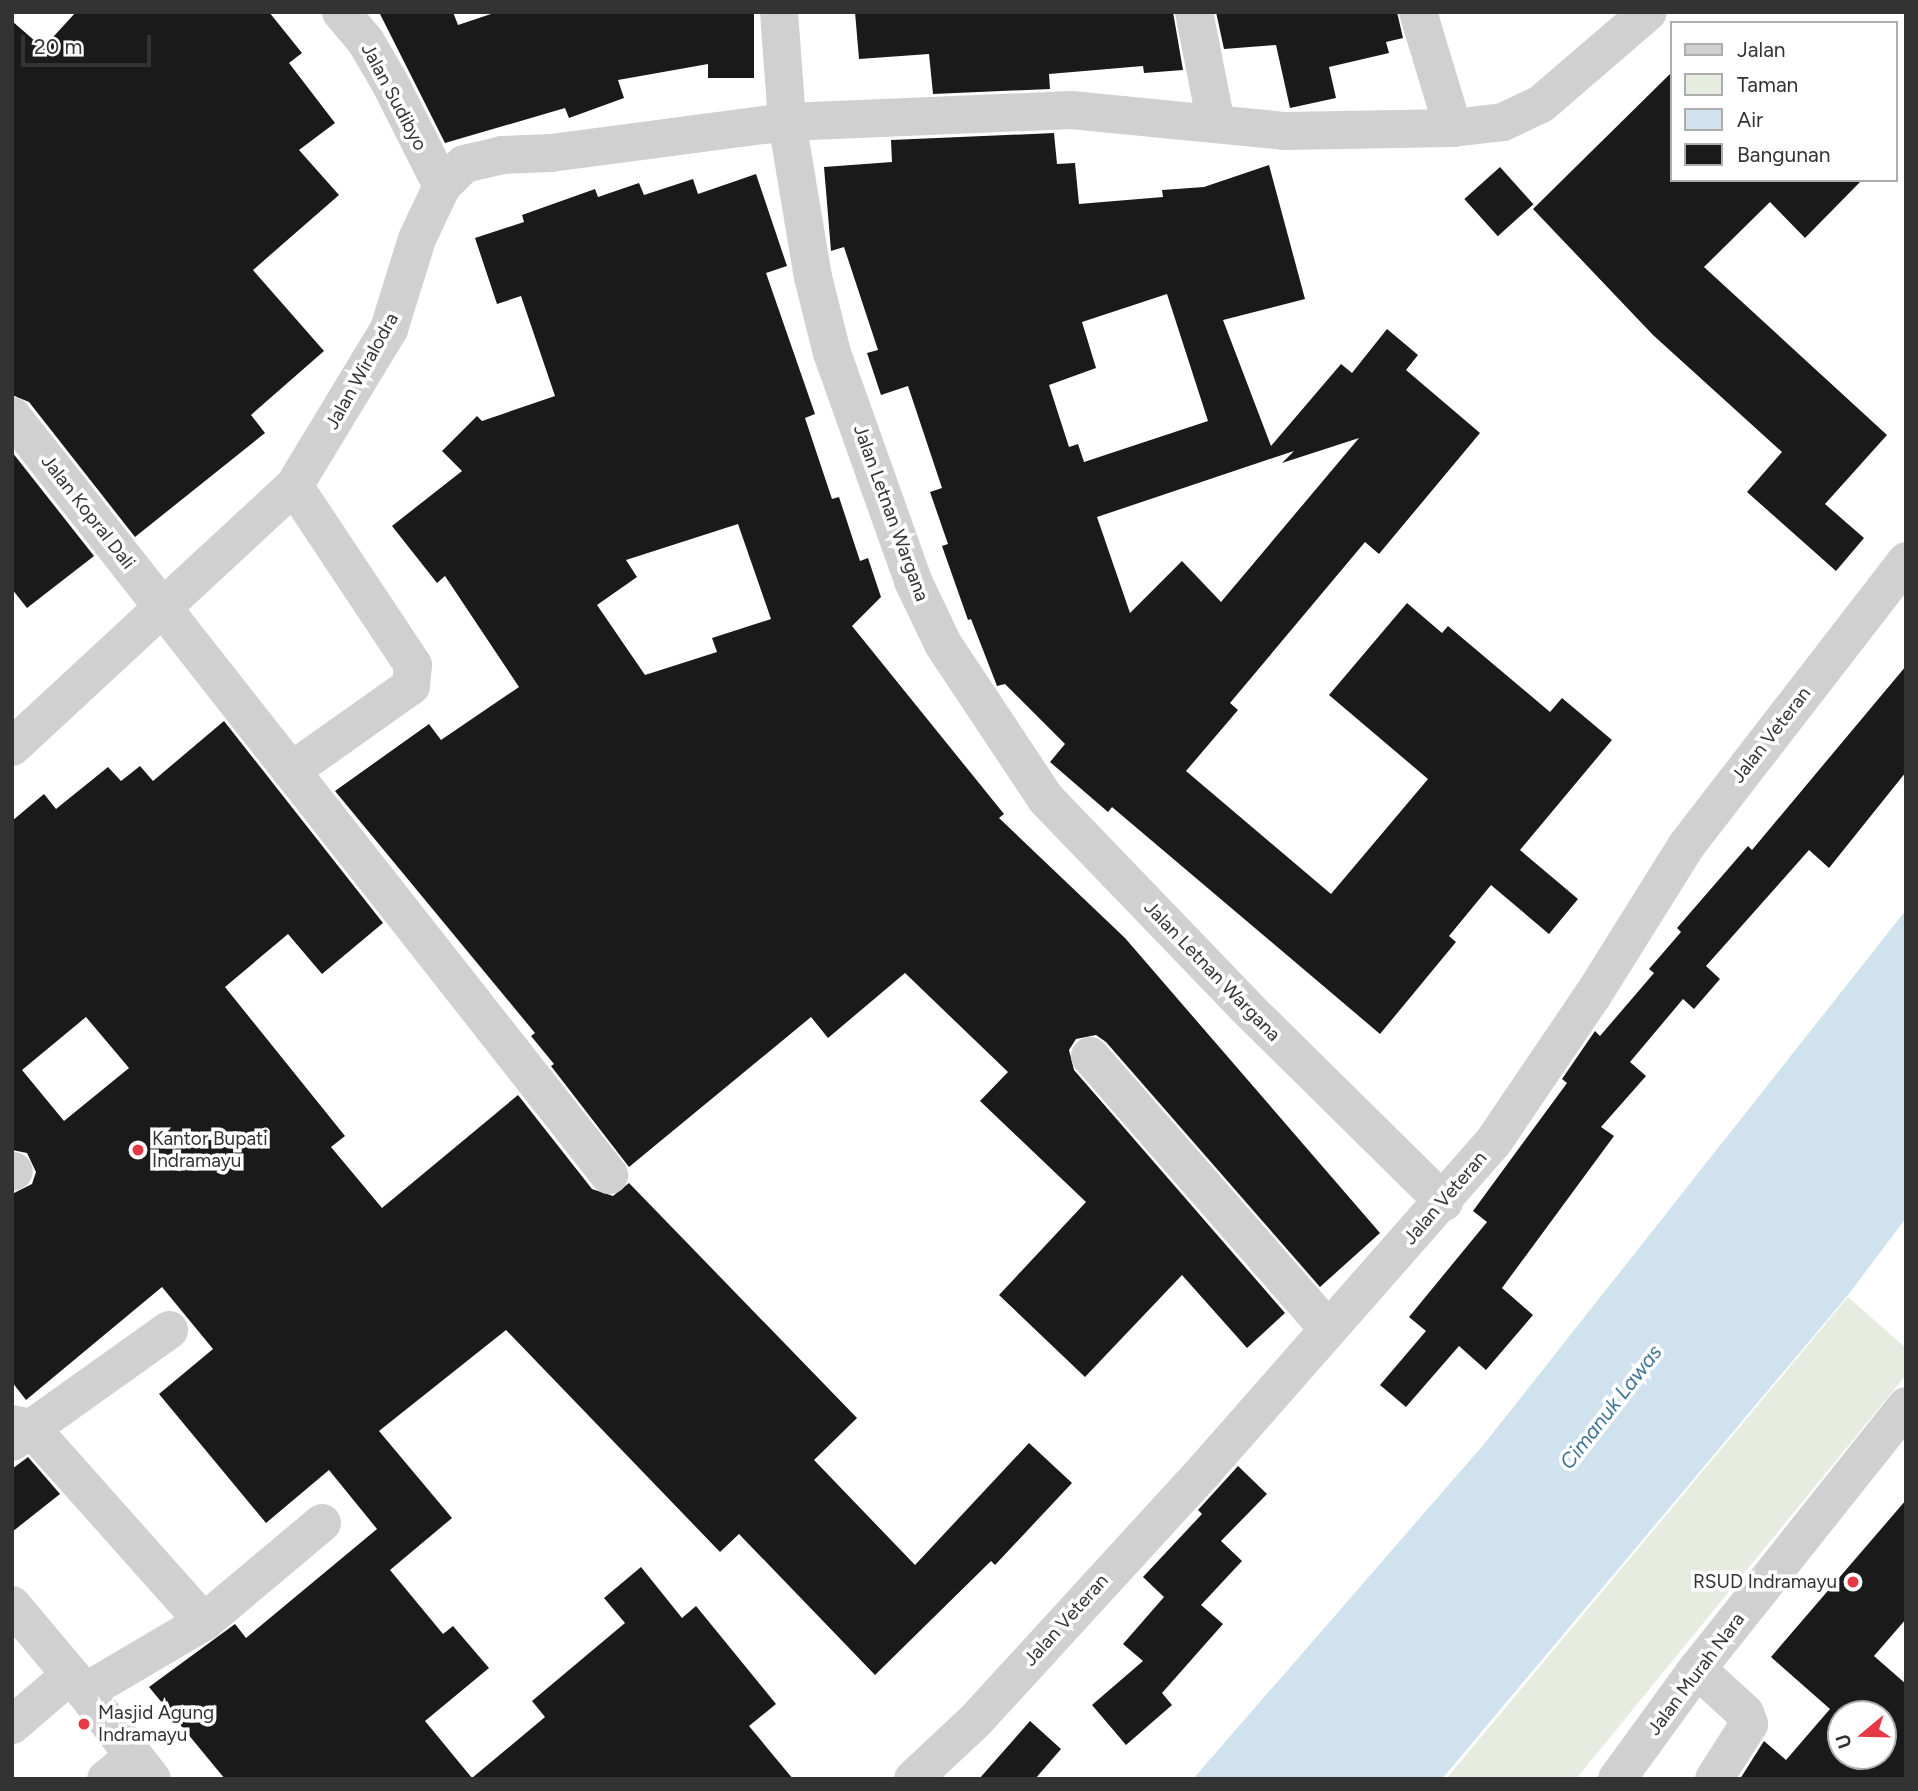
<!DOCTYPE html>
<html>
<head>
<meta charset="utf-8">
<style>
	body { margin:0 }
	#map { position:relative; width:1918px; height:1791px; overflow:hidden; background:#fff; font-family:Figtree,sans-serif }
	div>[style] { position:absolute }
	.green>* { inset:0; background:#e6ecdf }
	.water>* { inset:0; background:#cfe2ee }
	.building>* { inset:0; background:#1a1a1a; transform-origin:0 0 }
	.minor>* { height:38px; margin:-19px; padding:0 19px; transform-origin:19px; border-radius:19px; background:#d0d0d0 }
	.dots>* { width:19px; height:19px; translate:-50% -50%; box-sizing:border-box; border:4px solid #fff; border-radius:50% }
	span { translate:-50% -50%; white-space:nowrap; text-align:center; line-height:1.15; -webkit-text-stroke:7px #fff; paint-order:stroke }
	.street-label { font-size:19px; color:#333 }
	.poi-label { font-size:19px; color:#333 }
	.left { translate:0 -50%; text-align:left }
	.right { translate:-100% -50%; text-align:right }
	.water-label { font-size:21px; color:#3f7597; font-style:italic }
	.frame { position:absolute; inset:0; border:14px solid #333; pointer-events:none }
	.legend { position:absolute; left:1670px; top:21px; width:228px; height:161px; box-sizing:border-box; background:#fff; border:2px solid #adadad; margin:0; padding:9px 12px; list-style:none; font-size:21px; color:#333 }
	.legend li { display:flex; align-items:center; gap:14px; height:35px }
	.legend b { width:35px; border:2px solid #adadad }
	.north { position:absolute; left:1827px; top:1700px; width:70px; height:70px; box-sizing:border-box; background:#fff; border:2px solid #adadad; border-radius:50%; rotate:251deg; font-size:19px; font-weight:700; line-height:28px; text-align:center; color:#333 }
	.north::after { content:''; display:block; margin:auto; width:24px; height:32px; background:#e63946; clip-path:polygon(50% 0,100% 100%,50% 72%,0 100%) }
	.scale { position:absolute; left:21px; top:35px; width:130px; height:32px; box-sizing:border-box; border:4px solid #333; border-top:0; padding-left:9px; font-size:21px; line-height:24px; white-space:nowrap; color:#333; -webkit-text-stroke:5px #fff; paint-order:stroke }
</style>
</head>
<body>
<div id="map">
	<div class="green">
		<div style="clip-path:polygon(1848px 1297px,1906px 1348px,1906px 1375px,1576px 1779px,1446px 1779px)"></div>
	</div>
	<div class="water">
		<div style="clip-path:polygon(1906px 910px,1906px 1218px,1848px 1295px,1442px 1779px,1193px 1779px,1485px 1443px)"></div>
	</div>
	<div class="building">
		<div style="clip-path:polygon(76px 12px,269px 12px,302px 53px,289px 63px,335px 123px,299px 150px,339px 195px,253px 270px,324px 351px,251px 415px,265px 433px,135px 537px,29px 402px,12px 395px,12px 21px,43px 48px)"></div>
		<div style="clip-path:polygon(379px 12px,453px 12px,458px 25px,497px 12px,754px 12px,754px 78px,708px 78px,708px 64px,618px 80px,624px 98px,569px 118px,565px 108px,445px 143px)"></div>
		<div style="clip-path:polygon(855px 12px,1173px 12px,1183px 70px,1144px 73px,1143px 66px,1049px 74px,1050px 89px,933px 94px,929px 54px,859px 59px)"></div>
		<div style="clip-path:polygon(1216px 12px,1397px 12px,1403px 38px,1386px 42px,1389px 53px,1329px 67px,1336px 98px,1290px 108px,1276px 45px,1224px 49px)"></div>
		<div style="clip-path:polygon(1671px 73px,1671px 180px,1862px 180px,1805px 238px,1770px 202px,1704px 267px,1887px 435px,1825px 504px,1864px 538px,1836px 571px,1747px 492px,1782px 452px,1653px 335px,1533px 209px)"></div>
		<div style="clip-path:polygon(evenodd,1054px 133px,1057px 164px,1075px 163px,1079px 204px,1163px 197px,1162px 190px,1204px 187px,1269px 165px,1305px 299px,1223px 320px,1271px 446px,1341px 364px,1352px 373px,1387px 329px,1418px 355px,1406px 370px,1480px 433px,1379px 554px,1365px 542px,1230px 703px,1238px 710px,1186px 771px,1331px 894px,1428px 779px,1329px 695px,1407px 603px,1442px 633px,1448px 626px,1550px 712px,1562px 698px,1612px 740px,1520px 850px,1578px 899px,1549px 934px,1491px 885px,1449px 936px,1456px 942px,1380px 1034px,1112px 807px,1108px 812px,1050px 762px,1065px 744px,1005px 684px,997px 686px,971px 619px,968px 620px,942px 546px,948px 544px,930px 492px,942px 488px,908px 386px,881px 395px,867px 353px,878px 350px,844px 247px,831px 251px,824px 167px,892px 162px,891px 140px,1054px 133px,1167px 294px,1208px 421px,1084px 462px,1078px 444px,1069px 447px,1049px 385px,1096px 368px,1082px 322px,1167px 294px,1054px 133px,1359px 438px,1221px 602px,1182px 561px,1130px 613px,1097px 517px,1294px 451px,1282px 463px,1359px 438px)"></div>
		<div style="left:1500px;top:167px;width:50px;height:48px;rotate:48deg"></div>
		<div style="clip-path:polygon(evenodd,756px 174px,787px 266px,766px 273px,815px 414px,805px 418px,832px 499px,839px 497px,860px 561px,868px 558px,881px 597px,852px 626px,1004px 814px,999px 818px,1125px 938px,1380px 1233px,1320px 1287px,1106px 1042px,1096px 1035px,1076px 1039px,1069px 1050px,1074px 1070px,1285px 1313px,1247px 1348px,1182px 1275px,1085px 1377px,999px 1295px,1086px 1202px,980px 1101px,1008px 1072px,905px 973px,828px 1038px,811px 1017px,629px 1167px,551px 1066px,554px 1064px,531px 1036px,535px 1033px,335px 791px,429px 724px,441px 740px,519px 687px,445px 576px,437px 583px,392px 526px,462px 471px,442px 451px,477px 416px,482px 421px,555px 396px,521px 296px,497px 304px,475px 238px,524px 222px,522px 215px,595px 189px,598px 197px,639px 183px,644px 195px,693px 179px,698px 194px,756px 174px,738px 524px,771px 619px,712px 638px,717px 652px,645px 675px,597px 605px,637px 577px,626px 560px,738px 524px)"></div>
		<div style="clip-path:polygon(12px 452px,94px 556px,27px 608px,12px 589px)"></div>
		<div style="clip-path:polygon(1906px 666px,1906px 772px,1829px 868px,1809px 850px,1706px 966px,1720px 979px,1694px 1009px,1683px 999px,1630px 1062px,1646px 1076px,1601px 1127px,1614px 1136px,1502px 1288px,1533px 1315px,1486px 1370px,1459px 1346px,1406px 1407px,1380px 1385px,1426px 1331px,1409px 1317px,1487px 1222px,1473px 1211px,1567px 1083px,1562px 1079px,1595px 1031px,1600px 1036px,1654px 973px,1649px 969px,1681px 932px,1677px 928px,1748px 846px,1752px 850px)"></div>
		<div style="clip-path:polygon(evenodd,224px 721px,383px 923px,322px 974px,288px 934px,225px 987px,345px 1136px,331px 1147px,382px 1208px,518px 1095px,592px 1189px,613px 1196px,629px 1183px,857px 1418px,814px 1460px,915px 1565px,1029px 1443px,1072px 1483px,995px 1565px,991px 1561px,875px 1675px,739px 1534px,720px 1552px,506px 1330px,379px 1431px,452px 1518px,390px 1570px,443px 1634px,453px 1626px,489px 1668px,425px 1721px,472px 1778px,545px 1717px,532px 1701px,625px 1623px,604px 1598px,641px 1567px,682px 1618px,696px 1606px,776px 1704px,749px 1726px,793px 1779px,225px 1779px,149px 1687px,235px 1624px,246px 1638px,377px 1529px,329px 1470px,266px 1523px,159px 1394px,213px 1349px,162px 1287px,26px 1400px,12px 1382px,12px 1194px,32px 1184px,36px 1172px,27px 1153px,12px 1150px,12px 821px,44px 794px,56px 809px,108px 767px,121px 781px,140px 766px,153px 781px,224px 721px,86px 1017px,129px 1068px,64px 1121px,22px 1070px,86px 1017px)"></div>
		<div style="clip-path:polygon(28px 1457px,60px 1494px,12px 1532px,12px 1469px)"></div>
		<div style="clip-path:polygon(1238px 1466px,1267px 1494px,1221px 1541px,1242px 1561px,1201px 1605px,1223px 1624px,1162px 1693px,1172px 1705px,1126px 1745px,1092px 1705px,1143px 1661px,1123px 1644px,1164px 1597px,1143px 1577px,1202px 1514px,1198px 1510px)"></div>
		<div style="clip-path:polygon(evenodd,1906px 1500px,1906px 1619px,1874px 1656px,1906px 1684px,1906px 1779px,1740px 1779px,1764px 1741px,1786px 1760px,1830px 1709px,1771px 1657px,1906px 1500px,1841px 1714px,1883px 1714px,1883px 1756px,1841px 1756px,1841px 1714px)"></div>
		<div style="clip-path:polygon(1030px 1721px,1061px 1749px,1035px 1779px,979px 1779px)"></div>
	</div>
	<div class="minor">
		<div style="left:341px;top:12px;width:39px;rotate:50deg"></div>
		<div style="left:366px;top:42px;width:45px;rotate:59.5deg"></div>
		<div style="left:389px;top:81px;width:118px;rotate:63.2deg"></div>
		<div style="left:779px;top:12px;width:110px;rotate:85.8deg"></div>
		<div style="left:787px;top:122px;width:157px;rotate:80.5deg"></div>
		<div style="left:813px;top:277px;width:78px;rotate:76deg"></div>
		<div style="left:832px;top:353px;width:242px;rotate:70.4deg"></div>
		<div style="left:913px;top:581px;width:70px;rotate:64.5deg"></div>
		<div style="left:943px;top:644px;width:186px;rotate:56.4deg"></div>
		<div style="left:1046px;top:799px;width:289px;rotate:46.1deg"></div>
		<div style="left:1246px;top:1007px;width:278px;rotate:44.6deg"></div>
		<div style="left:1194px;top:12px;width:113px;rotate:78.8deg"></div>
		<div style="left:1418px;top:12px;width:121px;rotate:73.2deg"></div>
		<div style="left:12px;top:416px;width:966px;rotate:51.81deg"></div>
		<div style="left:12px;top:747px;width:384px;rotate:-42.8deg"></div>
		<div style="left:294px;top:486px;width:184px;rotate:-58.8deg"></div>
		<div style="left:389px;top:329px;width:94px;rotate:-72.7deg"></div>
		<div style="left:417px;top:239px;width:59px;rotate:-64.7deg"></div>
		<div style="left:442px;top:186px;width:31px;rotate:-45deg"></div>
		<div style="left:464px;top:164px;width:39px;rotate:-13deg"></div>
		<div style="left:502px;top:155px;width:49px;rotate:-2.3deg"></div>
		<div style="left:551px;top:153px;width:238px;rotate:-7.5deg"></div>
		<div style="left:787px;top:122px;width:284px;rotate:-2.4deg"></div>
		<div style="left:1071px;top:110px;width:214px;rotate:5.6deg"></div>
		<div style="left:1284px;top:131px;width:169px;rotate:-1deg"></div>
		<div style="left:1453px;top:128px;width:50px;rotate:-6.8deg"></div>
		<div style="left:1503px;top:122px;width:42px;rotate:-25.3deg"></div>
		<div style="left:1541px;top:104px;width:141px;rotate:-40.7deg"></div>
		<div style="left:291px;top:771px;width:147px;rotate:-35.3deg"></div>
		<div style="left:411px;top:686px;width:21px;rotate:-85deg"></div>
		<div style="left:413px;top:665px;width:215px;rotate:-123.6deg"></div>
		<div style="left:1090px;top:1056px;width:362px;rotate:48.9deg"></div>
		<div style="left:12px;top:1172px;width:2px;rotate:-27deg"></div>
		<div style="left:12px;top:1424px;width:19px;rotate:12deg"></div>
		<div style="left:31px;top:1428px;width:260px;rotate:48.3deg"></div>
		<div style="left:12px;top:1442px;width:193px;rotate:-35.5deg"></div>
		<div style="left:12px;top:1605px;width:114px;rotate:50deg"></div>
		<div style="left:1697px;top:1669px;width:65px;rotate:42.5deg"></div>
		<div style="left:1745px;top:1713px;width:12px;rotate:70deg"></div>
		<div style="left:1749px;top:1724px;width:65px;rotate:122.5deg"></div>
		<div style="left:12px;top:1725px;width:75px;rotate:-40.7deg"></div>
		<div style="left:134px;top:1756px;width:81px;rotate:-127.4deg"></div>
		<div style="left:85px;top:1692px;width:138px;rotate:-30.5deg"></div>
		<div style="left:204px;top:1622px;width:154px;rotate:-40deg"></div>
		<div style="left:106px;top:1779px;width:36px;rotate:-39deg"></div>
		<div style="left:134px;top:1756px;width:29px;rotate:52deg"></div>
		<div style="left:913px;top:1779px;width:85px;rotate:-43.1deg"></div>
		<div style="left:975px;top:1721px;width:340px;rotate:-47.5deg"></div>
		<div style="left:1205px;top:1470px;width:438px;rotate:-48.7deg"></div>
		<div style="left:1494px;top:1141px;width:176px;rotate:-55.9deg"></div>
		<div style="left:1593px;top:995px;width:176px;rotate:-58deg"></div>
		<div style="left:1686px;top:846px;width:360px;rotate:-52.3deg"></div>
		<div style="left:1617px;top:1779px;width:136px;rotate:-54deg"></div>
		<div style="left:1697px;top:1669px;width:336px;rotate:-51.5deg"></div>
	</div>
	<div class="dots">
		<div style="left:138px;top:1150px;background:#e63946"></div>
		<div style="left:1853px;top:1582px;background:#e63946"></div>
		<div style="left:84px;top:1724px;background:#e63946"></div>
	</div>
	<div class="street-label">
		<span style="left:394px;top:97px;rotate:62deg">Jalan Sudibyo</span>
		<span style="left:362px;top:371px;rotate:-61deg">Jalan Wiralodra</span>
		<span style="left:88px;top:512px;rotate:52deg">Jalan Kopral Dali</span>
		<span style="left:891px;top:513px;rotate:70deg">Jalan Letnan Wargana</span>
		<span style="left:1771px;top:735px;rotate:-52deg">Jalan Veteran</span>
		<span style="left:1212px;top:971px;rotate:46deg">Jalan Letnan Wargana</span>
		<span style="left:1445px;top:1198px;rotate:-49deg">Jalan Veteran</span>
		<span style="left:1066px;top:1620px;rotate:-48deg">Jalan Veteran</span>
		<span style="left:1696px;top:1674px;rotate:-53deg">Jalan Murah Nara</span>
	</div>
	<div class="poi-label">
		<span class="left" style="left:152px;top:1150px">Kantor Bupati<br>Indramayu</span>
		<span class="right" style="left:1837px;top:1582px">RSUD Indramayu</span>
		<span class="left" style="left:98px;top:1724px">Masjid Agung<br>Indramayu</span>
	</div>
	<div class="water-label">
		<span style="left:1611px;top:1407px;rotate:-52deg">Cimanuk Lawas</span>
	</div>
	<div class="frame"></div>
	<ul class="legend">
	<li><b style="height:9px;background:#d0d0d0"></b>Jalan</li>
	<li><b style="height:19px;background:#e6ecdf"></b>Taman</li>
	<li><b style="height:19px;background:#cfe2ee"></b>Air</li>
	<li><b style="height:19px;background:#1a1a1a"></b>Bangunan</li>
	</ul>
	<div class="north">U</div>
	<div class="scale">20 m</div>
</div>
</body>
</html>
